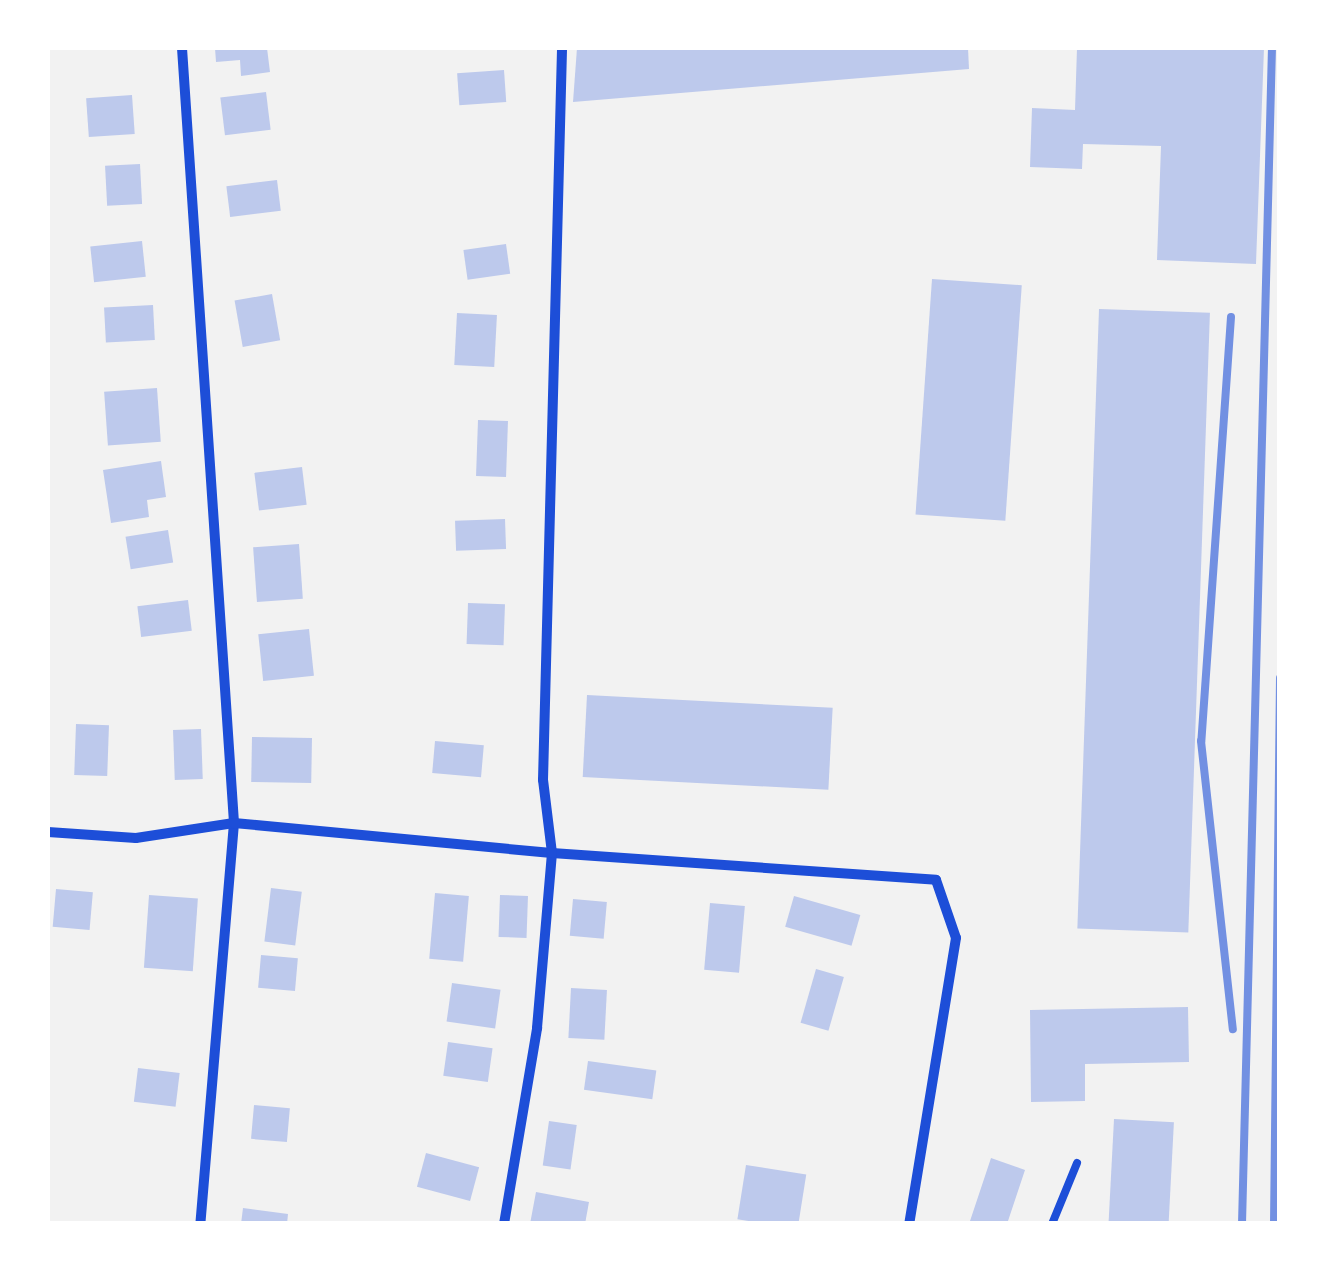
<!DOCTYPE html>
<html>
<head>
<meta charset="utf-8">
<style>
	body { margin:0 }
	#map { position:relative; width:1327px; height:1271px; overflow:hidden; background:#f2f2f2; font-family:Georgia,serif }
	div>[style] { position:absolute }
	.building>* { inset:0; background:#bdc9ec; transform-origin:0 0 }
	.service>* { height:8px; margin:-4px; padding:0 4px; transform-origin:4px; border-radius:4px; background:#1d4ed8 }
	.minor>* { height:10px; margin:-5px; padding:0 5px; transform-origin:5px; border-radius:5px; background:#1d4ed8 }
	.rail>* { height:8px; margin:-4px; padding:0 4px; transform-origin:4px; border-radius:4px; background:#7290e2 }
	span { translate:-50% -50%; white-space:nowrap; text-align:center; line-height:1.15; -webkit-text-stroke:9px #fff; paint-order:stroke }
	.frame { position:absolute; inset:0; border:50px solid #fff; pointer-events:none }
</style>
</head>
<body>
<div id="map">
	<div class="building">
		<div style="clip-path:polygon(215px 48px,267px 48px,270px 72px,241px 76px,240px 60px,216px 62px)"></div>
		<div style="clip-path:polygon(577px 48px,968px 48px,969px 69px,573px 102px)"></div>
		<div style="clip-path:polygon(1077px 48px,1264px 48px,1256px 264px,1157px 260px,1161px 146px,1083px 144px,1082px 169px,1030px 167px,1032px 108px,1075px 110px)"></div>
		<div style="left:504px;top:70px;width:32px;height:47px;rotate:86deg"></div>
		<div style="left:266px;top:92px;width:38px;height:46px;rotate:83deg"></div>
		<div style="left:132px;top:95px;width:39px;height:46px;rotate:86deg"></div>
		<div style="left:140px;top:164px;width:40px;height:35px;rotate:87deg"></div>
		<div style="left:277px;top:180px;width:31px;height:51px;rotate:83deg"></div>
		<div style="left:142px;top:241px;width:36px;height:52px;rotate:84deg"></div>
		<div style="left:506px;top:244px;width:30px;height:43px;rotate:82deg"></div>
		<div style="left:932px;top:279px;width:90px;height:236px;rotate:4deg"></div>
		<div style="left:272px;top:294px;width:47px;height:38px;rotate:80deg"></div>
		<div style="left:153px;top:305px;width:35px;height:49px;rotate:87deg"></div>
		<div style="left:1099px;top:309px;width:111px;height:620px;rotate:2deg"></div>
		<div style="left:457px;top:313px;width:40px;height:52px;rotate:3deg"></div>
		<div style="left:157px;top:388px;width:54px;height:53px;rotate:86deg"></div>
		<div style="left:478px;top:420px;width:30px;height:56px;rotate:2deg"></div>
		<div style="clip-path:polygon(161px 461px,166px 497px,147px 500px,149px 517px,111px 523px,103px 470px)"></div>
		<div style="left:302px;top:467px;width:38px;height:48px;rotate:83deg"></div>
		<div style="left:505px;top:519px;width:30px;height:50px;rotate:88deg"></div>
		<div style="left:168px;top:530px;width:33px;height:43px;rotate:81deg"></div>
		<div style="left:299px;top:544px;width:55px;height:46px;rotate:86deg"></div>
		<div style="left:188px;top:600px;width:31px;height:51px;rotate:83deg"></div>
		<div style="left:468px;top:603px;width:37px;height:41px;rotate:2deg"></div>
		<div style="left:309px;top:629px;width:47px;height:51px;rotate:84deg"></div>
		<div style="left:587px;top:695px;width:246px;height:82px;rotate:3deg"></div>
		<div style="left:76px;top:724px;width:33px;height:51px;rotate:2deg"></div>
		<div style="left:201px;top:729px;width:50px;height:28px;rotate:88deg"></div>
		<div style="left:252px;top:737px;width:60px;height:45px;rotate:1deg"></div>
		<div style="left:435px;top:741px;width:49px;height:32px;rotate:5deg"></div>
		<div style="left:271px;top:888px;width:31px;height:54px;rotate:7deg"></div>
		<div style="left:56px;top:889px;width:37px;height:38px;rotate:5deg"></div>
		<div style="left:435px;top:893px;width:34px;height:66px;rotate:5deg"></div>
		<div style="left:149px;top:895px;width:49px;height:73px;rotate:4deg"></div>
		<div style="left:500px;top:895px;width:28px;height:42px;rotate:2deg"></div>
		<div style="left:794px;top:896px;width:69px;height:32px;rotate:16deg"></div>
		<div style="left:573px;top:899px;width:34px;height:37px;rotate:5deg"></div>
		<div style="left:710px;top:903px;width:35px;height:67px;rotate:5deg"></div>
		<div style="left:261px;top:955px;width:37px;height:33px;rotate:5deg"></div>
		<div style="left:816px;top:969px;width:29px;height:56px;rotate:16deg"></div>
		<div style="left:452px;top:983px;width:49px;height:39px;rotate:8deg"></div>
		<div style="left:571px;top:988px;width:36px;height:50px;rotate:3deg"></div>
		<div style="clip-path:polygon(1188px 1007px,1189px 1062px,1085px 1064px,1085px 1101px,1031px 1102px,1030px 1010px)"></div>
		<div style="left:448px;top:1042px;width:45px;height:34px;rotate:8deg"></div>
		<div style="left:588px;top:1061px;width:69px;height:29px;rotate:8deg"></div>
		<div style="left:138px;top:1068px;width:42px;height:34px;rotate:7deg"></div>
		<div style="left:254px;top:1105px;width:36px;height:34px;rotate:5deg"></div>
		<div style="left:1114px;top:1119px;width:60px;height:105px;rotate:3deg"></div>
		<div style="left:549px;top:1121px;width:28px;height:45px;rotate:8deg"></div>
		<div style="left:426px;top:1153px;width:55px;height:35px;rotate:15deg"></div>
		<div style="clip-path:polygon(991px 1158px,1025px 1170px,1007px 1224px,969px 1224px)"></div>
		<div style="left:746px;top:1165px;width:61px;height:55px;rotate:9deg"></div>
		<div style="clip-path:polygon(536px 1192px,589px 1202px,585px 1224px,530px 1224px)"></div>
		<div style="clip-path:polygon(243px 1208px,288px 1214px,287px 1224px,241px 1224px)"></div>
	</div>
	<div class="service">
		<div style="left:1052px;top:1224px;width:66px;rotate:-67.7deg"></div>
	</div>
	<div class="minor">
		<div style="left:182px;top:48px;width:777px;rotate:86.16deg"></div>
		<div style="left:234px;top:823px;width:402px;rotate:94.8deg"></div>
		<div style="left:48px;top:832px;width:88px;rotate:3.9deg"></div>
		<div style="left:136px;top:838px;width:99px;rotate:-8.7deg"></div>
		<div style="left:234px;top:823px;width:319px;rotate:5.4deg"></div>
		<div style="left:552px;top:853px;width:385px;rotate:4deg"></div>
		<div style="left:936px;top:880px;width:61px;rotate:71deg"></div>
		<div style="left:956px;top:938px;width:290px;rotate:99.3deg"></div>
		<div style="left:504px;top:1224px;width:199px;rotate:-80.4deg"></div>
		<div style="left:537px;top:1028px;width:176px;rotate:-85.1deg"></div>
		<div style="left:552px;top:853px;width:74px;rotate:-97deg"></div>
		<div style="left:543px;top:780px;width:732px;rotate:-88.51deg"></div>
	</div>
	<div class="rail">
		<div style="left:1231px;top:317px;width:425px;rotate:94deg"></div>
		<div style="left:1201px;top:741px;width:290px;rotate:83.7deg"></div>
		<div style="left:1242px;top:1224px;width:1176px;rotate:-88.54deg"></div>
		<div style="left:1274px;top:1224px;width:546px;rotate:-89.37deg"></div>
	</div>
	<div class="frame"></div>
</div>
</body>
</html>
